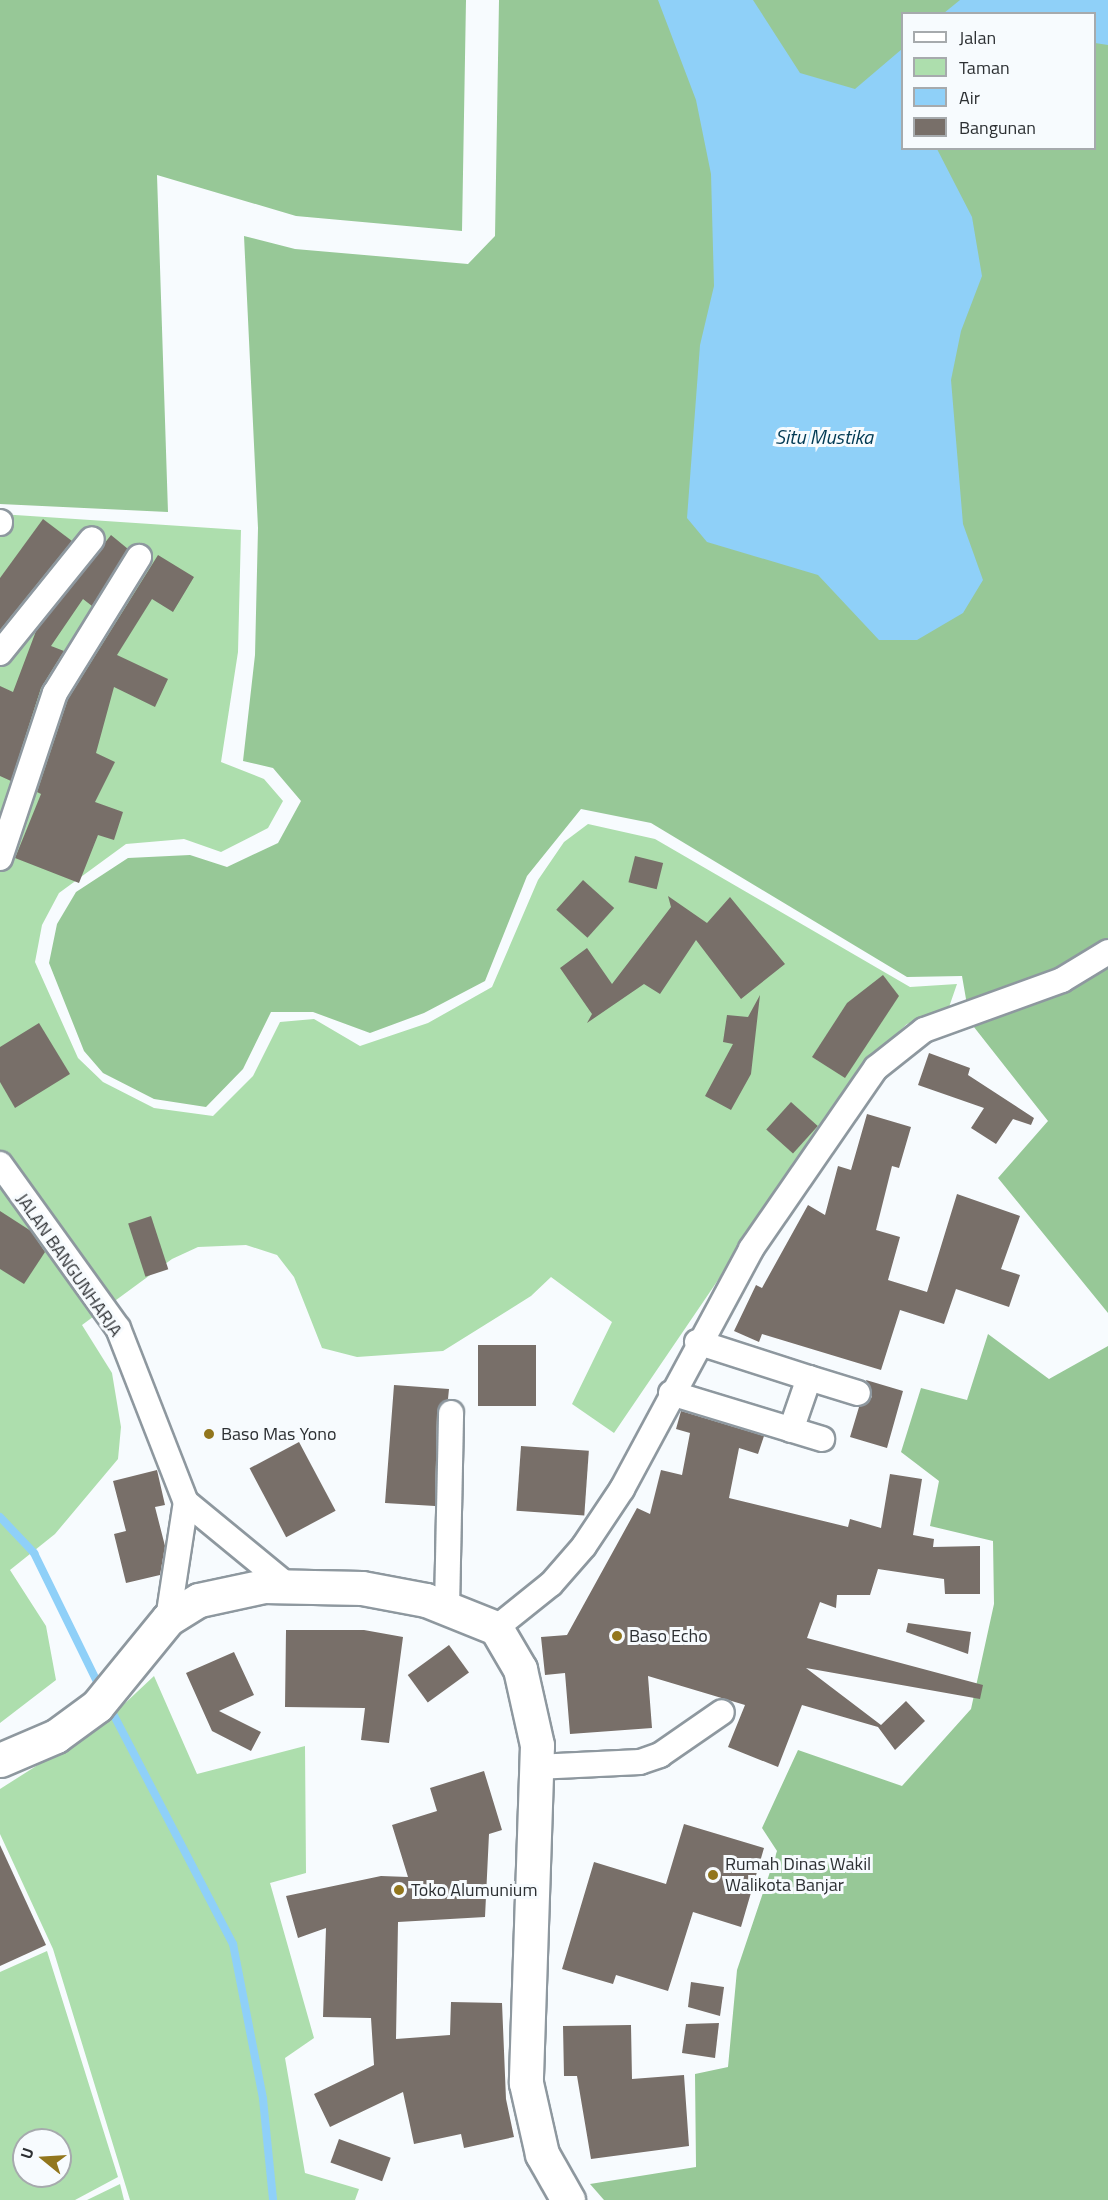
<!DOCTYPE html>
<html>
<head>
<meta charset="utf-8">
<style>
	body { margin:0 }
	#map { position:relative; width:1108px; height:2200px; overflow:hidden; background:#f7fbfe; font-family:"Titillium Web",sans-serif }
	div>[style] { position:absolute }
	.green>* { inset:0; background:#addead }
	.forest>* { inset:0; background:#97c897 }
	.water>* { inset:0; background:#8fd0f8 }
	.stream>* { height:8px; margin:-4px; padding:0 4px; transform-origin:4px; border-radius:4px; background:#8fd0f8 }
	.building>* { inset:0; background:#786f69; transform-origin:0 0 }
	.roads { filter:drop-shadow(2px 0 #8e989f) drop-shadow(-2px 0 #8e989f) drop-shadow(0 2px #8e989f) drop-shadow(0 -2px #8e989f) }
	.minor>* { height:24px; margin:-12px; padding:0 12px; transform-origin:12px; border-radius:12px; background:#fff }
	.highway>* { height:33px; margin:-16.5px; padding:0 16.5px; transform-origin:16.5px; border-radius:16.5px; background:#fff }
	.dots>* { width:16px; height:16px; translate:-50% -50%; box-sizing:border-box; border:3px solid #f7fbfe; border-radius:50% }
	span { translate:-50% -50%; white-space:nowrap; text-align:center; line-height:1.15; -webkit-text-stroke:6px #f7fbfe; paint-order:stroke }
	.street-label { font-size:18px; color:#2d3033 }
	.poi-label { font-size:18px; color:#2d3033 }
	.left { translate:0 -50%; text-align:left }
	.water-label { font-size:20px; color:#023a54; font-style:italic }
	.legend { position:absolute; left:901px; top:12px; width:195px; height:138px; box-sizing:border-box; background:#f7fbfe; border:2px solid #a6aaad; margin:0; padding:8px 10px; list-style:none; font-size:18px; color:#2d3033 }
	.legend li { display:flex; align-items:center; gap:12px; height:30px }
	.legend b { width:30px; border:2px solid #a6aaad }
	.north { position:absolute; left:12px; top:2128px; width:60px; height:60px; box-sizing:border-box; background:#f7fbfe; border:2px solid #a6aaad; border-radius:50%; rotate:288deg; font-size:16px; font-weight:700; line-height:24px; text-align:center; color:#2d3033 }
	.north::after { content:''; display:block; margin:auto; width:21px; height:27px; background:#92761d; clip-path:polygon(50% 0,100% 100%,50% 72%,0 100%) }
</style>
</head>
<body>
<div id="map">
	<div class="green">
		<div style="clip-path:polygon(0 514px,241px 530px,238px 652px,221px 762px,264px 779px,283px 801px,268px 828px,221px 852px,184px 839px,126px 844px,59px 893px,42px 925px,35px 962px,78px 1058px,103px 1082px,154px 1108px,213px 1116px,253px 1076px,280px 1022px,314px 1019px,360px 1046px,428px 1023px,492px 987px,538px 880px,564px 842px,588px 824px,655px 839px,910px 987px,957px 984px,948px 1010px,907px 1024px,867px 1061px,614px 1433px,572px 1404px,612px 1322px,551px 1277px,531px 1296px,443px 1351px,357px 1357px,322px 1348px,294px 1277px,277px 1255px,246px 1245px,198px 1247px,172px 1259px,82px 1325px,112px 1373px,121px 1427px,118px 1459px,55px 1534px,10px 1570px,46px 1626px,56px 1680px,0 1723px)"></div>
		<div style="clip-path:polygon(154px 1676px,197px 1774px,305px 1746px,306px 1873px,270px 1883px,314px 2038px,285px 2058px,305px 2173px,359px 2189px,355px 2200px,130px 2200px,53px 1949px,0 1834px,0 1789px,104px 1723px)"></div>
		<div style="clip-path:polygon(evenodd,47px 1951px,118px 2177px,75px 2200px,0 2200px,0 1972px,47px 1951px,24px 2140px,60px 2140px,60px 2176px,24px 2176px,24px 2140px)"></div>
		<div style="clip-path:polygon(120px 2184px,124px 2200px,87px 2200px)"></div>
	</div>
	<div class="forest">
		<div style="clip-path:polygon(0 0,466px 0,462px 231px,296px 216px,157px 175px,168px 512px,0 504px)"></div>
		<div style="clip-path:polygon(evenodd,499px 0,1108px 0,1108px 1313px,998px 1178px,1048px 1121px,970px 1022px,962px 976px,907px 977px,651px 823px,581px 809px,527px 876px,485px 981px,424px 1013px,370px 1033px,313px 1012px,271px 1012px,243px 1069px,206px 1107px,154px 1099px,103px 1073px,84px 1051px,49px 963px,57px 924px,76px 892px,128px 858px,190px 855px,227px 867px,278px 843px,301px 801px,273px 768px,243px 761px,255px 655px,258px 528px,244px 236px,295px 249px,468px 264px,495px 236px,499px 0,902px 14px,1094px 14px,1094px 148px,902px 148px,902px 14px)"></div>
		<div style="clip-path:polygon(988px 1334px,1049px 1379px,1108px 1346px,1108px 2200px,604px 2200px,590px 2184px,696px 2167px,695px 2074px,728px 2067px,737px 1970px,777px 1851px,762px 1828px,798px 1750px,902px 1786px,971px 1709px,994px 1604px,993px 1541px,930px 1526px,939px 1481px,901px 1452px,921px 1388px,967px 1400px)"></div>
	</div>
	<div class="water">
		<div style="clip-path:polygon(658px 0,753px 0,800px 73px,855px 89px,902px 49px,902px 148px,937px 149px,972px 217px,982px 276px,961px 331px,951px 380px,963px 524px,983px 580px,963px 613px,917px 640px,879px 640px,818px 575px,707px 542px,687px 518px,700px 345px,714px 286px,711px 174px,696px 100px)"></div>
		<div style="clip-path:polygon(960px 0,1108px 0,1108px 45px,1095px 43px,1094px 14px,944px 13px)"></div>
	</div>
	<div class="stream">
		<div style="left:0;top:1517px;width:50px;rotate:46.6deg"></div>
		<div style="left:34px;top:1553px;width:150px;rotate:63.9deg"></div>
		<div style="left:108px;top:1704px;width:271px;rotate:62.5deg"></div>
		<div style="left:233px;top:1944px;width:158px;rotate:79deg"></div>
		<div style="left:263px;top:2099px;width:101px;rotate:84.3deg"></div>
	</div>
	<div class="building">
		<div style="clip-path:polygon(43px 519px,72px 541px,0 630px,0 578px)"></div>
		<div style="clip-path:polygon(111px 535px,128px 549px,92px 606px,83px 599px,51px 646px,64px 651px,41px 688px,11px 781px,0 776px,0 686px,13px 692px,36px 631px)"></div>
		<div style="clip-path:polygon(158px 555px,194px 577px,173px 612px,152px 599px,117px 655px,168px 679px,155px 707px,114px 687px,96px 753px,115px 762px,95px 802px,123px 812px,114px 840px,98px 835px,79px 883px,15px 858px,41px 794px,37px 792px,68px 699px)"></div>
		<div style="left:635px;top:856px;width:29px;height:27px;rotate:14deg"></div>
		<div style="left:583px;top:880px;width:42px;height:40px;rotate:42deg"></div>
		<div style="clip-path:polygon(668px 896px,707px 923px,730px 897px,785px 964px,741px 999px,696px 940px,660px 994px,644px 984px,587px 1023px,592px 1014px,560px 968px,587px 948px,612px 984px,671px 907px)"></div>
		<div style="clip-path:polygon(883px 975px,899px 996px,845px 1078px,812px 1057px,847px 1003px)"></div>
		<div style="clip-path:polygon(760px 995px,751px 1074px,731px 1110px,705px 1096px,733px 1044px,723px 1042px,727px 1015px,748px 1017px)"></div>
		<div style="clip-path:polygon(39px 1023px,70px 1074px,15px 1108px,0 1082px,0 1047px)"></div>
		<div style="clip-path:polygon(929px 1053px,970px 1068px,968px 1075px,1034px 1118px,1031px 1125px,1013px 1119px,996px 1144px,971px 1128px,984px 1108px,918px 1085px)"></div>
		<div style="left:791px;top:1102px;width:36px;height:37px;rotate:42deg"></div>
		<div style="clip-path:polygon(867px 1114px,911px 1127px,899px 1168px,892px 1166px,876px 1230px,900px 1237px,888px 1280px,927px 1292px,957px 1194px,1020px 1216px,1001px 1269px,1020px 1275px,1009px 1307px,956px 1289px,944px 1324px,900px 1310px,881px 1370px,762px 1334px,759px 1342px,734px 1331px,756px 1285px,762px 1288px,808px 1205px,825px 1215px,838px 1166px,851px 1170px)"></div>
		<div style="clip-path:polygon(0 1211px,31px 1231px,45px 1252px,24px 1284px,0 1269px)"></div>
		<div style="left:151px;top:1216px;width:56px;height:24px;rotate:72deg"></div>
		<div style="left:478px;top:1345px;width:58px;height:61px"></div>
		<div style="clip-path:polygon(866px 1380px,903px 1391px,887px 1448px,850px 1437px,859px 1407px,872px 1397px)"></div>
		<div style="clip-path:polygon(394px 1385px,449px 1389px,448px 1399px,437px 1413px,435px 1506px,385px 1503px)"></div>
		<div style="clip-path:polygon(681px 1411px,764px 1436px,758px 1454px,739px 1448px,729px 1498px,848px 1527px,850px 1519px,881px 1528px,890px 1474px,922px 1479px,913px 1535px,934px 1539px,933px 1547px,980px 1546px,980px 1594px,945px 1594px,944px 1579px,878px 1569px,870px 1595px,837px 1595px,836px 1608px,820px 1602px,807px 1638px,983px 1685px,980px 1699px,806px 1668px,881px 1725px,906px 1701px,925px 1721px,895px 1750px,878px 1727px,802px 1705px,778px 1767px,728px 1747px,745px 1705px,648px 1676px,652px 1728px,570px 1734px,565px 1673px,545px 1675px,541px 1637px,567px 1635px,637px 1508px,650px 1514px,661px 1470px,682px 1475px,690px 1433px,676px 1429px)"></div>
		<div style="left:299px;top:1442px;width:78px;height:56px;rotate:62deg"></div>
		<div style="left:521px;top:1446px;width:68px;height:65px;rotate:4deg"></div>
		<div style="clip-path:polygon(157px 1470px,165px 1505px,155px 1507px,165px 1546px,160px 1575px,126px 1583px,114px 1534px,126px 1531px,113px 1481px)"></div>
		<div style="clip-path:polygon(908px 1623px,971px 1632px,968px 1654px,906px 1632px)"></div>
		<div style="clip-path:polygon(286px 1630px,364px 1630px,403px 1637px,389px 1743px,361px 1740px,365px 1708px,285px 1707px)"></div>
		<div style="left:449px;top:1645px;width:34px;height:51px;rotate:54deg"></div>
		<div style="clip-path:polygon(234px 1652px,254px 1695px,219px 1711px,261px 1732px,251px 1751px,212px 1731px,186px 1673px)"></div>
		<div style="clip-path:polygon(484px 1771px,502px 1830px,489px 1834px,485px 1917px,398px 1922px,396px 2039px,450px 2035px,451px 2002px,502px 2003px,506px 2099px,514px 2137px,464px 2148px,461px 2134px,414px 2144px,403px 2092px,330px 2127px,314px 2094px,374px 2065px,371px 2018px,323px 2017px,326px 1928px,298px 1938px,286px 1896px,381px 1876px,408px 1877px,392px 1825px,437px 1811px,430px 1788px)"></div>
		<div style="clip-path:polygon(684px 1824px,764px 1848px,741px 1927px,693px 1912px,668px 1991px,616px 1975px,613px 1984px,562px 1969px,594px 1862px,666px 1884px)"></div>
		<div style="clip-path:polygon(0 1845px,46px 1945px,0 1966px)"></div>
		<div style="clip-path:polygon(691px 1982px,724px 1987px,720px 2016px,688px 2007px)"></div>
		<div style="clip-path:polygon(719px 2023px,715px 2058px,682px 2053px,686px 2024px)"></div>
		<div style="clip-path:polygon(631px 2025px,632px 2079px,684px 2075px,689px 2146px,591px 2159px,577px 2076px,564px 2076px,563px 2026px)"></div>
		<div style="left:339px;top:2139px;width:55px;height:25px;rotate:20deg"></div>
	</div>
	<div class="roads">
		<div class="minor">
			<div style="left:0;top:523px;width:1px;rotate:-90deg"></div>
			<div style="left:0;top:653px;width:146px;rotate:-51.1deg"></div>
			<div style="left:0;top:858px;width:174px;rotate:-71.6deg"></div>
			<div style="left:55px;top:693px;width:160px;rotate:-58.3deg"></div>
			<div style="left:0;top:1164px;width:202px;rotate:54.3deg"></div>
			<div style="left:118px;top:1328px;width:187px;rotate:68.7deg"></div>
			<div style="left:186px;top:1502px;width:131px;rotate:39.4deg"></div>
			<div style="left:697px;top:1342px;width:118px;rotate:17.8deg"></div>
			<div style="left:809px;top:1378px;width:55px;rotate:109.1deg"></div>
			<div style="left:809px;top:1378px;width:51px;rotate:17deg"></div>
			<div style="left:671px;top:1393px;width:158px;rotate:16.9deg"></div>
			<div style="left:447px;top:1608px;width:195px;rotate:-88.8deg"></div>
			<div style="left:168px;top:1619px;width:118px;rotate:-81.3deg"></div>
			<div style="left:496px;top:1628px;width:70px;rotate:-38.7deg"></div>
			<div style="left:551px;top:1584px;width:50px;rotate:-49deg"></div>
			<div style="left:584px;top:1546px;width:69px;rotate:-56.3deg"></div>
			<div style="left:622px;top:1489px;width:272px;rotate:-61.7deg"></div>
			<div style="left:751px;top:1249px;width:220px;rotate:-55.4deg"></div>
			<div style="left:876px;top:1068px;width:61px;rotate:-38.4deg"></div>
			<div style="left:924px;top:1030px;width:147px;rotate:-19.9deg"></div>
			<div style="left:1062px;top:980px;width:54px;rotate:-31.3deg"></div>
			<div style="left:536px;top:1767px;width:104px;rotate:-2.8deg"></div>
			<div style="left:640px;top:1762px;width:21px;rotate:-19deg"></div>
			<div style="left:660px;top:1755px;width:75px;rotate:-34.7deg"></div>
		</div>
		<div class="highway">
			<div style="left:0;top:1760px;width:61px;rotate:-23.2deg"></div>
			<div style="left:56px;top:1736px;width:51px;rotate:-36.2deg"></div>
			<div style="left:97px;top:1706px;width:112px;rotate:-50.8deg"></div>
			<div style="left:168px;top:1619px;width:36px;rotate:-32deg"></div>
			<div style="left:199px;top:1600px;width:66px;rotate:-12.2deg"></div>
			<div style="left:264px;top:1586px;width:98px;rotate:1.2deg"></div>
			<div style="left:362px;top:1588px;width:65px;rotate:10.6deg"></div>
			<div style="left:426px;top:1600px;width:75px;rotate:21.8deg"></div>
			<div style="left:496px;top:1628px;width:48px;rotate:59.7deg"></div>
			<div style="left:520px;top:1669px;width:78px;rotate:77.4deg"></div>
			<div style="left:537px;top:1745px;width:338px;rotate:91.9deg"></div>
			<div style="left:526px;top:2083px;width:73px;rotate:77.3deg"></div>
			<div style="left:542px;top:2154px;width:53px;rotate:60.5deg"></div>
		</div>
	</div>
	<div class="dots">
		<div style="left:209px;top:1434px;background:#92761d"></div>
		<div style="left:617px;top:1636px;background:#92761d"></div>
		<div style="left:713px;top:1875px;background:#92761d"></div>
		<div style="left:399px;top:1890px;background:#92761d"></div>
	</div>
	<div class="street-label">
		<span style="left:69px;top:1265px;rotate:55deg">JALAN BANGUNHARJA</span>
	</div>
	<div class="poi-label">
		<span class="left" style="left:221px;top:1434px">Baso Mas Yono</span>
		<span class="left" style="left:629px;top:1636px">Baso Echo</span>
		<span class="left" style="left:725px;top:1875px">Rumah Dinas Wakil<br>Walikota Banjar</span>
		<span class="left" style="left:411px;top:1890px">Toko Alumunium</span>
	</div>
	<div class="water-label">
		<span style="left:824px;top:436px">Situ Mustika</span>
	</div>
	<ul class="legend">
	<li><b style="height:8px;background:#fff"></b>Jalan</li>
	<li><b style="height:16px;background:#addead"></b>Taman</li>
	<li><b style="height:16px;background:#8fd0f8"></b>Air</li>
	<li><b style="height:16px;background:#786f69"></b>Bangunan</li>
	</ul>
	<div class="north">U</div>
</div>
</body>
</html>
